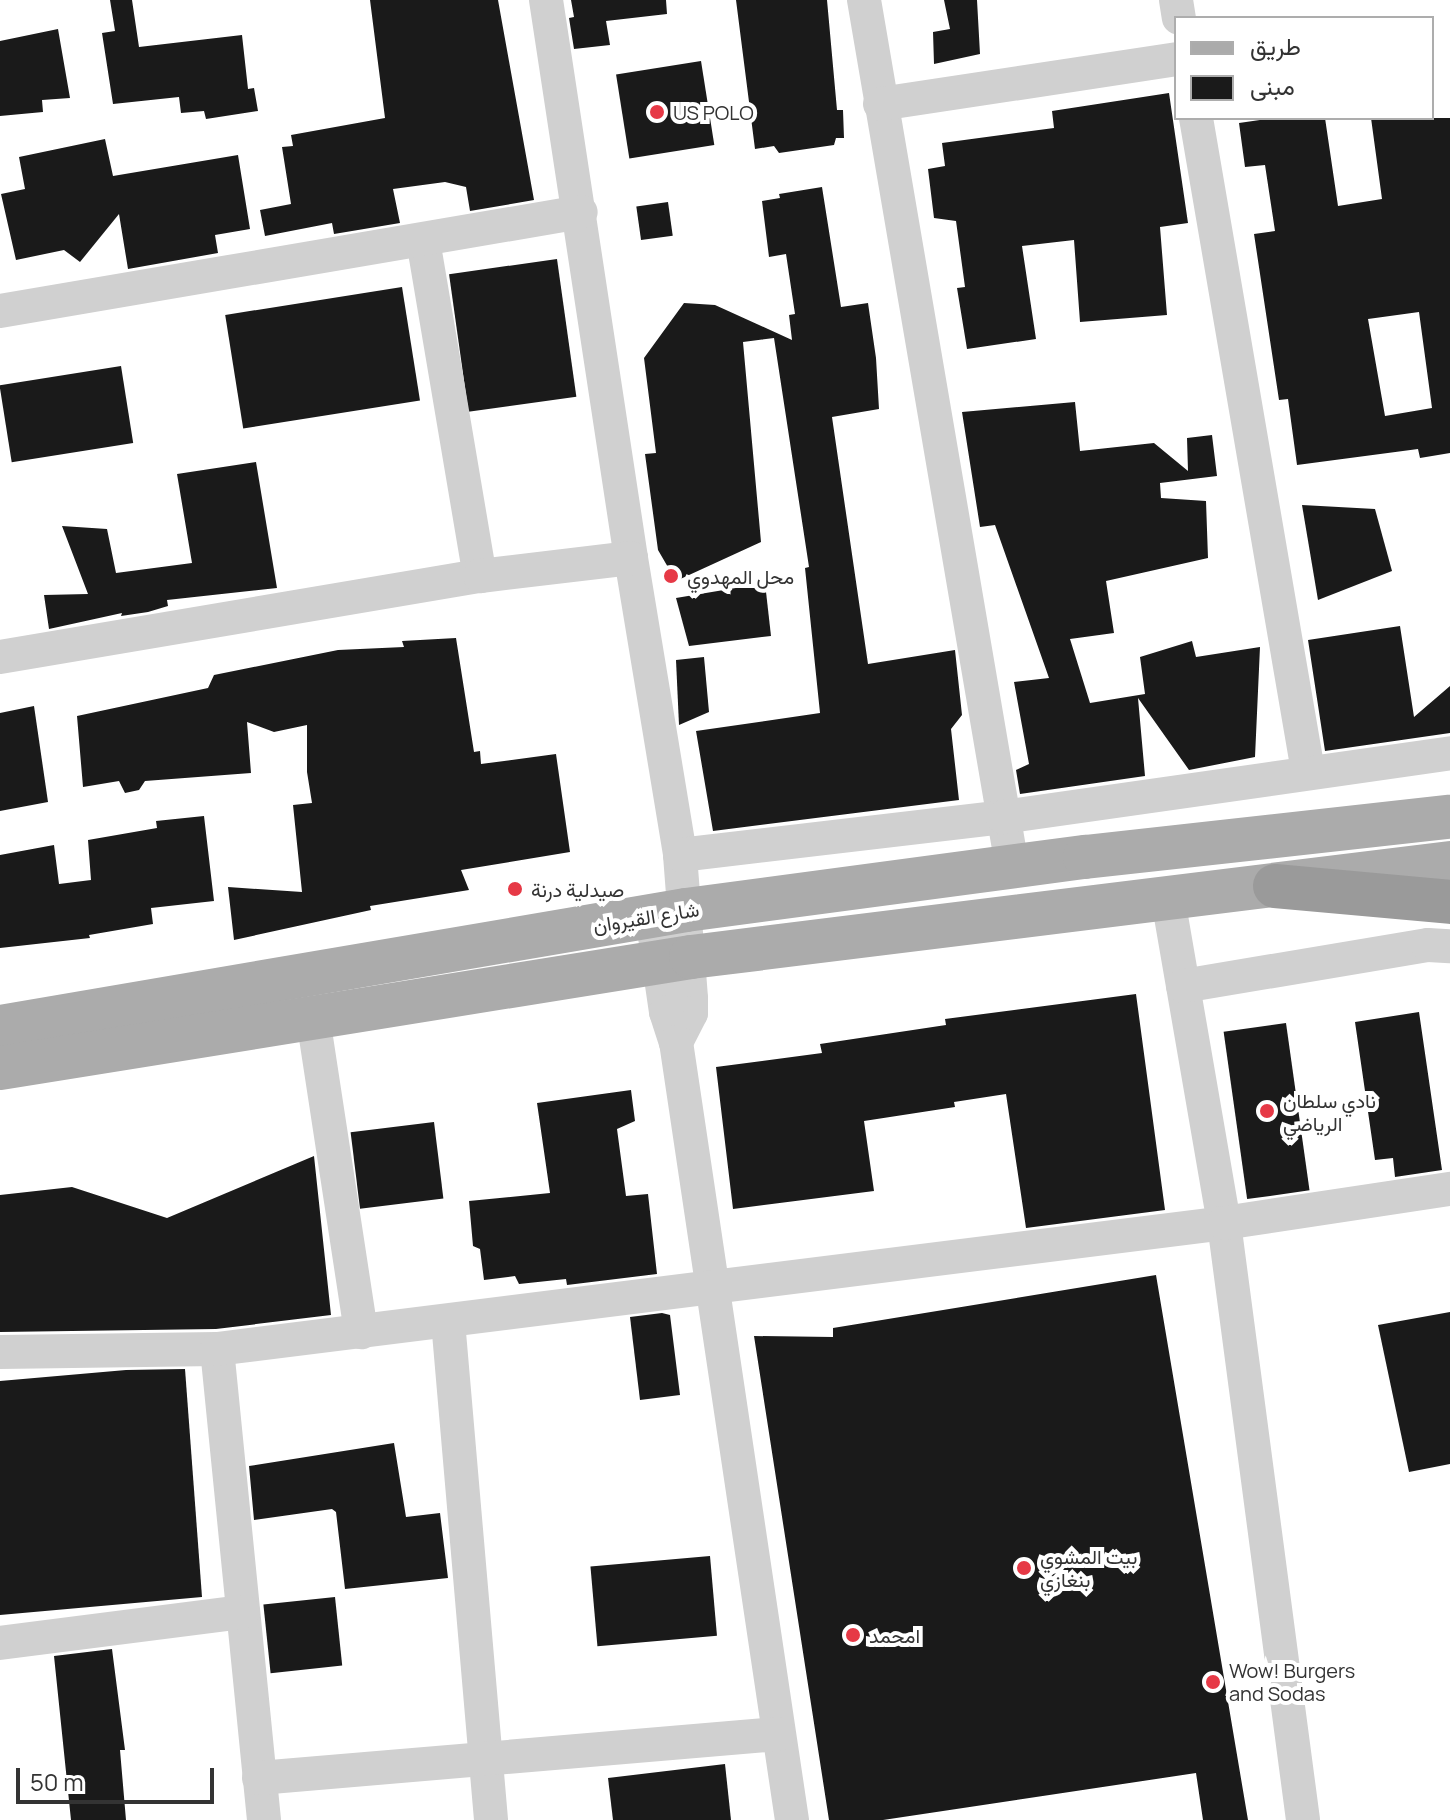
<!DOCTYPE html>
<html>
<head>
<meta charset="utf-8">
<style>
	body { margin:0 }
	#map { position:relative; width:1450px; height:1820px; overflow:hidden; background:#fff; font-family:Manrope,Vazirmatn,sans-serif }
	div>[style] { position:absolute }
	.building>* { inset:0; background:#1a1a1a; transform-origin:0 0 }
	.minor>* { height:34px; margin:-17px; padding:0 17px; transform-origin:17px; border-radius:17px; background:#d0d0d0 }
	.major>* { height:44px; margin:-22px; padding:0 22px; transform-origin:22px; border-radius:22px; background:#ababab }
	.highway>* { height:44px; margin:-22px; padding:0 22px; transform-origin:22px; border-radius:22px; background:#9a9a9a }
	.dots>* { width:22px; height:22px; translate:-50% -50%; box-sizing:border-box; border:4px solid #fff; border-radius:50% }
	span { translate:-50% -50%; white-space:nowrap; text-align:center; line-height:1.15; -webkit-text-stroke:8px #fff; paint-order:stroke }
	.poi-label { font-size:20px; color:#333 }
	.left { translate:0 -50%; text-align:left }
	.street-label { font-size:20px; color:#333 }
	.legend { position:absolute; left:1174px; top:16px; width:260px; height:104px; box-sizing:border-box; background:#fff; border:2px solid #adadad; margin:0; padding:10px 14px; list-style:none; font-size:24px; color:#333 }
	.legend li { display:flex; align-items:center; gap:16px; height:40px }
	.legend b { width:40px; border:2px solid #adadad }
	.scale { position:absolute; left:16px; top:1768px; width:198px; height:36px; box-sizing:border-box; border:4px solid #333; border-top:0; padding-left:10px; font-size:24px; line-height:28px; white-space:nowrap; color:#333; -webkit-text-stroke:6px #fff; paint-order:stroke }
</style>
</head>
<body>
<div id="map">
	<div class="building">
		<div style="clip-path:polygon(110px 0,132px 0,139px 47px,242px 35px,248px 89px,254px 88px,258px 111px,206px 119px,204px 111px,181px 113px,179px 97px,113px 104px,102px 33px,115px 31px)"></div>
		<div style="clip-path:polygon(370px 0,498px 0,534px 200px,470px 211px,466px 187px,445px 182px,393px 189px,400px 223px,334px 234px,332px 223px,265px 236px,260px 210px,291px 204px,282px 147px,293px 146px,291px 135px,385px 118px)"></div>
		<div style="clip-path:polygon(571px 0,666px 0,667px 14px,606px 21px,610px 45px,574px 49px,569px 18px,574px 17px)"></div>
		<div style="clip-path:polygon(736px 0,827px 0,837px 110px,843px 110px,844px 138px,836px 138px,834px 145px,779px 153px,774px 146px,755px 149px)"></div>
		<div style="clip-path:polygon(944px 0,977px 0,980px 54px,934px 64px,933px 32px,950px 29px)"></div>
		<div style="clip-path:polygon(58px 29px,70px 98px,42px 100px,43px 112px,0 116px,0 41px)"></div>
		<div style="left:701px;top:61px;width:85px;height:86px;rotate:81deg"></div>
		<div style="clip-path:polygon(1169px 93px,1188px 223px,1160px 227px,1167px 315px,1080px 322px,1074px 240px,1022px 246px,1036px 339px,967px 349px,957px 288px,965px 287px,956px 221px,934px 218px,928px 169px,945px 166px,942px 143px,1054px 128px,1052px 111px)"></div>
		<div style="clip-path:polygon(evenodd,1274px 118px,1325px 118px,1338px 206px,1382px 199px,1371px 118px,1450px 118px,1450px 453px,1420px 458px,1418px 449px,1297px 465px,1288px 399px,1279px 400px,1254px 234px,1275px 231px,1265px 165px,1245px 167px,1239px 123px,1274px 118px,1419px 312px,1432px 408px,1385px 416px,1368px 319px,1419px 312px)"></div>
		<div style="clip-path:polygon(105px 139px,113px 176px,238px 155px,250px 229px,215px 235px,218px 253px,128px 269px,119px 214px,80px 262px,64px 250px,16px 260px,1px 194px,25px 189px,19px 157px)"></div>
		<div style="clip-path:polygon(822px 187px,841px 307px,868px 303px,876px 358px,879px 409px,832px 417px,868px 664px,955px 650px,962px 715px,951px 729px,959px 800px,713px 831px,696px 731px,820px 713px,805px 568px,809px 567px,774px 338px,743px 342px,761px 542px,676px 581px,658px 550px,645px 454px,656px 453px,644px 358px,684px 303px,715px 305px,792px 340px,789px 315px,795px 314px,786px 254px,769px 257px,762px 201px,780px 198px,779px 194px)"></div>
		<div style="left:668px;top:202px;width:34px;height:32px;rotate:82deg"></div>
		<div style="left:557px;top:259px;width:139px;height:109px;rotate:82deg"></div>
		<div style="left:402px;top:287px;width:115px;height:179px;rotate:81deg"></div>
		<div style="left:121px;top:366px;width:78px;height:123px;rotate:81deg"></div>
		<div style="clip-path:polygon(1075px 402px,1080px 451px,1154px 443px,1188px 471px,1187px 438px,1212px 435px,1217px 476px,1160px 483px,1161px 498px,1206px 501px,1208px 558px,1106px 581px,1114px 633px,1070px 639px,1090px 703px,1145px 694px,1140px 657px,1192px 641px,1196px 657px,1260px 647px,1255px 757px,1189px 770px,1138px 698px,1145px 776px,1020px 794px,1016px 770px,1029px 764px,1014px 682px,1049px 678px,995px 525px,980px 527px,962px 412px)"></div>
		<div style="clip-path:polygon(256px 462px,277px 588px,167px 600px,168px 606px,148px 612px,121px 616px,122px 613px,49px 629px,44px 595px,88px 594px,62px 526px,107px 529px,116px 573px,192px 563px,177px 474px)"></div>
		<div style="clip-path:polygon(1302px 505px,1375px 509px,1392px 571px,1318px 600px)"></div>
		<div style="clip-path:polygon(765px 583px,771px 636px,689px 646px,676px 598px)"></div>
		<div style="clip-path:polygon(1400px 626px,1414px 717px,1450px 686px,1450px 733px,1325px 751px,1308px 640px)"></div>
		<div style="clip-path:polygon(456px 638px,474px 752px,480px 751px,481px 764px,556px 754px,570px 852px,461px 870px,469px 890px,370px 906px,371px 910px,234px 940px,228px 887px,302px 892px,293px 805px,312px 803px,307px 772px,307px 725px,274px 732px,247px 722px,251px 773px,145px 781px,139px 790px,125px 793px,119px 781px,83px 787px,77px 716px,208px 688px,214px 675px,338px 650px,404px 647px,402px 641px)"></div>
		<div style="clip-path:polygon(704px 657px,709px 712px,679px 725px,676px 660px)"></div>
		<div style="clip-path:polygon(34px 706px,48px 802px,0 811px,0 713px)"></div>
		<div style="clip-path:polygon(204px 816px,214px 901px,151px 908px,153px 924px,89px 935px,90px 938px,0 948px,0 855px,54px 845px,59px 884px,91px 880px,88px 840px,157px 828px,156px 821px)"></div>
		<div style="clip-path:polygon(1136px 994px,1165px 1210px,1026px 1228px,1006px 1094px,954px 1102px,955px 1107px,864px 1121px,874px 1191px,733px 1209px,716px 1067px,822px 1053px,820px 1044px,946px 1025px,945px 1019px)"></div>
		<div style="clip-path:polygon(1419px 1012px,1442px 1170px,1395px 1177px,1393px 1158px,1375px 1160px,1355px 1022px)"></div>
		<div style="left:1286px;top:1023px;width:169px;height:63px;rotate:82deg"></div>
		<div style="clip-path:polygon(631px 1090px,635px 1121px,617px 1129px,626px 1196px,648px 1194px,657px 1274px,567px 1285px,566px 1279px,519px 1284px,515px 1276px,484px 1280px,480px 1249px,473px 1246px,469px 1201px,550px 1193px,537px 1103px)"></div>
		<div style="left:434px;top:1122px;width:77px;height:84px;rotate:83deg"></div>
		<div style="clip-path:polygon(314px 1156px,331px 1315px,216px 1329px,0 1332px,0 1195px,72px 1187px,167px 1218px)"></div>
		<div style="clip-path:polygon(1156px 1275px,1248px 1820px,1203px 1820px,1196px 1773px,883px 1820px,829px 1820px,754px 1336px,833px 1337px,833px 1328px)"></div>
		<div style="clip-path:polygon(1450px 1312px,1450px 1464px,1409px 1472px,1378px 1325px)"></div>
		<div style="clip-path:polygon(662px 1313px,670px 1315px,680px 1395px,640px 1400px,630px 1317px)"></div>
		<div style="clip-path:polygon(185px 1369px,202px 1597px,0 1615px,0 1381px,126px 1370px)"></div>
		<div style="clip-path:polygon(394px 1443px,406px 1517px,440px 1513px,448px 1578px,345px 1589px,336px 1512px,332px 1509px,254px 1520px,249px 1466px)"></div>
		<div style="left:710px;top:1556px;width:80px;height:120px;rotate:85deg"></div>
		<div style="left:335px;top:1597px;width:69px;height:72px;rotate:84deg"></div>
		<div style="clip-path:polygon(112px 1649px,125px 1750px,120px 1750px,126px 1820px,71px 1820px,54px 1656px)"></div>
		<div style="clip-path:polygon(725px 1764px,731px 1820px,613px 1820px,608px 1778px)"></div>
	</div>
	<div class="minor">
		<div style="left:546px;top:0;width:564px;rotate:81.34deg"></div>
		<div style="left:631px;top:558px;width:301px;rotate:80.6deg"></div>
		<div style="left:680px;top:855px;width:144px;rotate:85.6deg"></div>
		<div style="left:691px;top:999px;width:14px;rotate:90deg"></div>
		<div style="left:691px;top:1013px;width:33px;rotate:117deg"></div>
		<div style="left:864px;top:0;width:879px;rotate:80.3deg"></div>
		<div style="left:1176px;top:0;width:18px;rotate:81deg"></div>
		<div style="left:880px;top:104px;width:299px;rotate:-8.6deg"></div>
		<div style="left:1196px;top:118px;width:663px;rotate:80.27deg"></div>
		<div style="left:423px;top:240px;width:341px;rotate:80.4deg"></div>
		<div style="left:0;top:311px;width:589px;rotate:-9.67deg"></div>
		<div style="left:0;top:657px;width:487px;rotate:-9.6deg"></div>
		<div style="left:480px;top:576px;width:152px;rotate:-6.8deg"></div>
		<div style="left:680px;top:855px;width:325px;rotate:-6.7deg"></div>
		<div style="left:1003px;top:817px;width:452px;rotate:-8.1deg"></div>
		<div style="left:1168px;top:899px;width:329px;rotate:80.2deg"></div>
		<div style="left:1224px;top:1223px;width:602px;rotate:82.46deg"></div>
		<div style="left:652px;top:916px;width:97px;rotate:81.7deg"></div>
		<div style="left:666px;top:1012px;width:32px;rotate:72deg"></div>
		<div style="left:676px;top:1042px;width:787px;rotate:81.52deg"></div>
		<div style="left:1183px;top:986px;width:248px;rotate:-9.5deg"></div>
		<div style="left:1428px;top:945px;width:22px;rotate:3deg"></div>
		<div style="left:313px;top:1018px;width:318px;rotate:81.3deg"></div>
		<div style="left:448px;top:1321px;width:501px;rotate:85.07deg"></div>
		<div style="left:217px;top:1349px;width:473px;rotate:84.3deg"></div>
		<div style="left:0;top:1352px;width:217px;rotate:-0.8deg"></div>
		<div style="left:217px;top:1349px;width:1015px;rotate:-7.13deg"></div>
		<div style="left:1224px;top:1223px;width:229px;rotate:-8.6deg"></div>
		<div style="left:0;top:1643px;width:245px;rotate:-7.3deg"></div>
		<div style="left:259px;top:1778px;width:521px;rotate:-4.85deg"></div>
	</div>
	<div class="major">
		<div style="left:0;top:1027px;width:696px;rotate:-9.68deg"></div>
		<div style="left:686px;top:910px;width:403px;rotate:-7.6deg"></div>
		<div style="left:1085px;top:857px;width:367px;rotate:-6.3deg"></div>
		<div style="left:0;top:1068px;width:700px;rotate:-9.13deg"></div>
		<div style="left:691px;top:957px;width:765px;rotate:-7.06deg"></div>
	</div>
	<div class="highway">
		<div style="left:1275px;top:886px;width:176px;rotate:5.2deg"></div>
	</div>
	<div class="dots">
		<div style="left:657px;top:112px;background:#e63946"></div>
		<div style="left:671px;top:576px;background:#e63946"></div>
		<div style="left:515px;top:889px;background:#e63946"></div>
		<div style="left:1267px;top:1111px;background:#e63946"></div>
		<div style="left:1024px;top:1568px;background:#e63946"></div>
		<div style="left:853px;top:1635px;background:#e63946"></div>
		<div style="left:1213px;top:1682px;background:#e63946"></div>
	</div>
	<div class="poi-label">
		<span class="left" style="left:673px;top:112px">US POLO</span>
		<span class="left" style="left:687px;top:576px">محل المهدوي</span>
		<span class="left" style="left:531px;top:889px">صيدلية درنة</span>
		<span class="left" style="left:1283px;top:1112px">نادي سلطان<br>الرياضي</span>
		<span class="left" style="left:1040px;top:1568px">بيت المشوي<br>بنغازي</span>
		<span class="left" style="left:869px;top:1635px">امحمد</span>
		<span class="left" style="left:1229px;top:1682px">Wow! Burgers<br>and Sodas</span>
	</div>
	<div class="street-label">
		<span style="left:646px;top:917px;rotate:-9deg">شارع القيروان</span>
	</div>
	<ul class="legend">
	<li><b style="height:10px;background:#ababab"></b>طريق</li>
	<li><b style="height:22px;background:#1a1a1a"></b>مبنى</li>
	</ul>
	<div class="scale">50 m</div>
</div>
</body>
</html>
